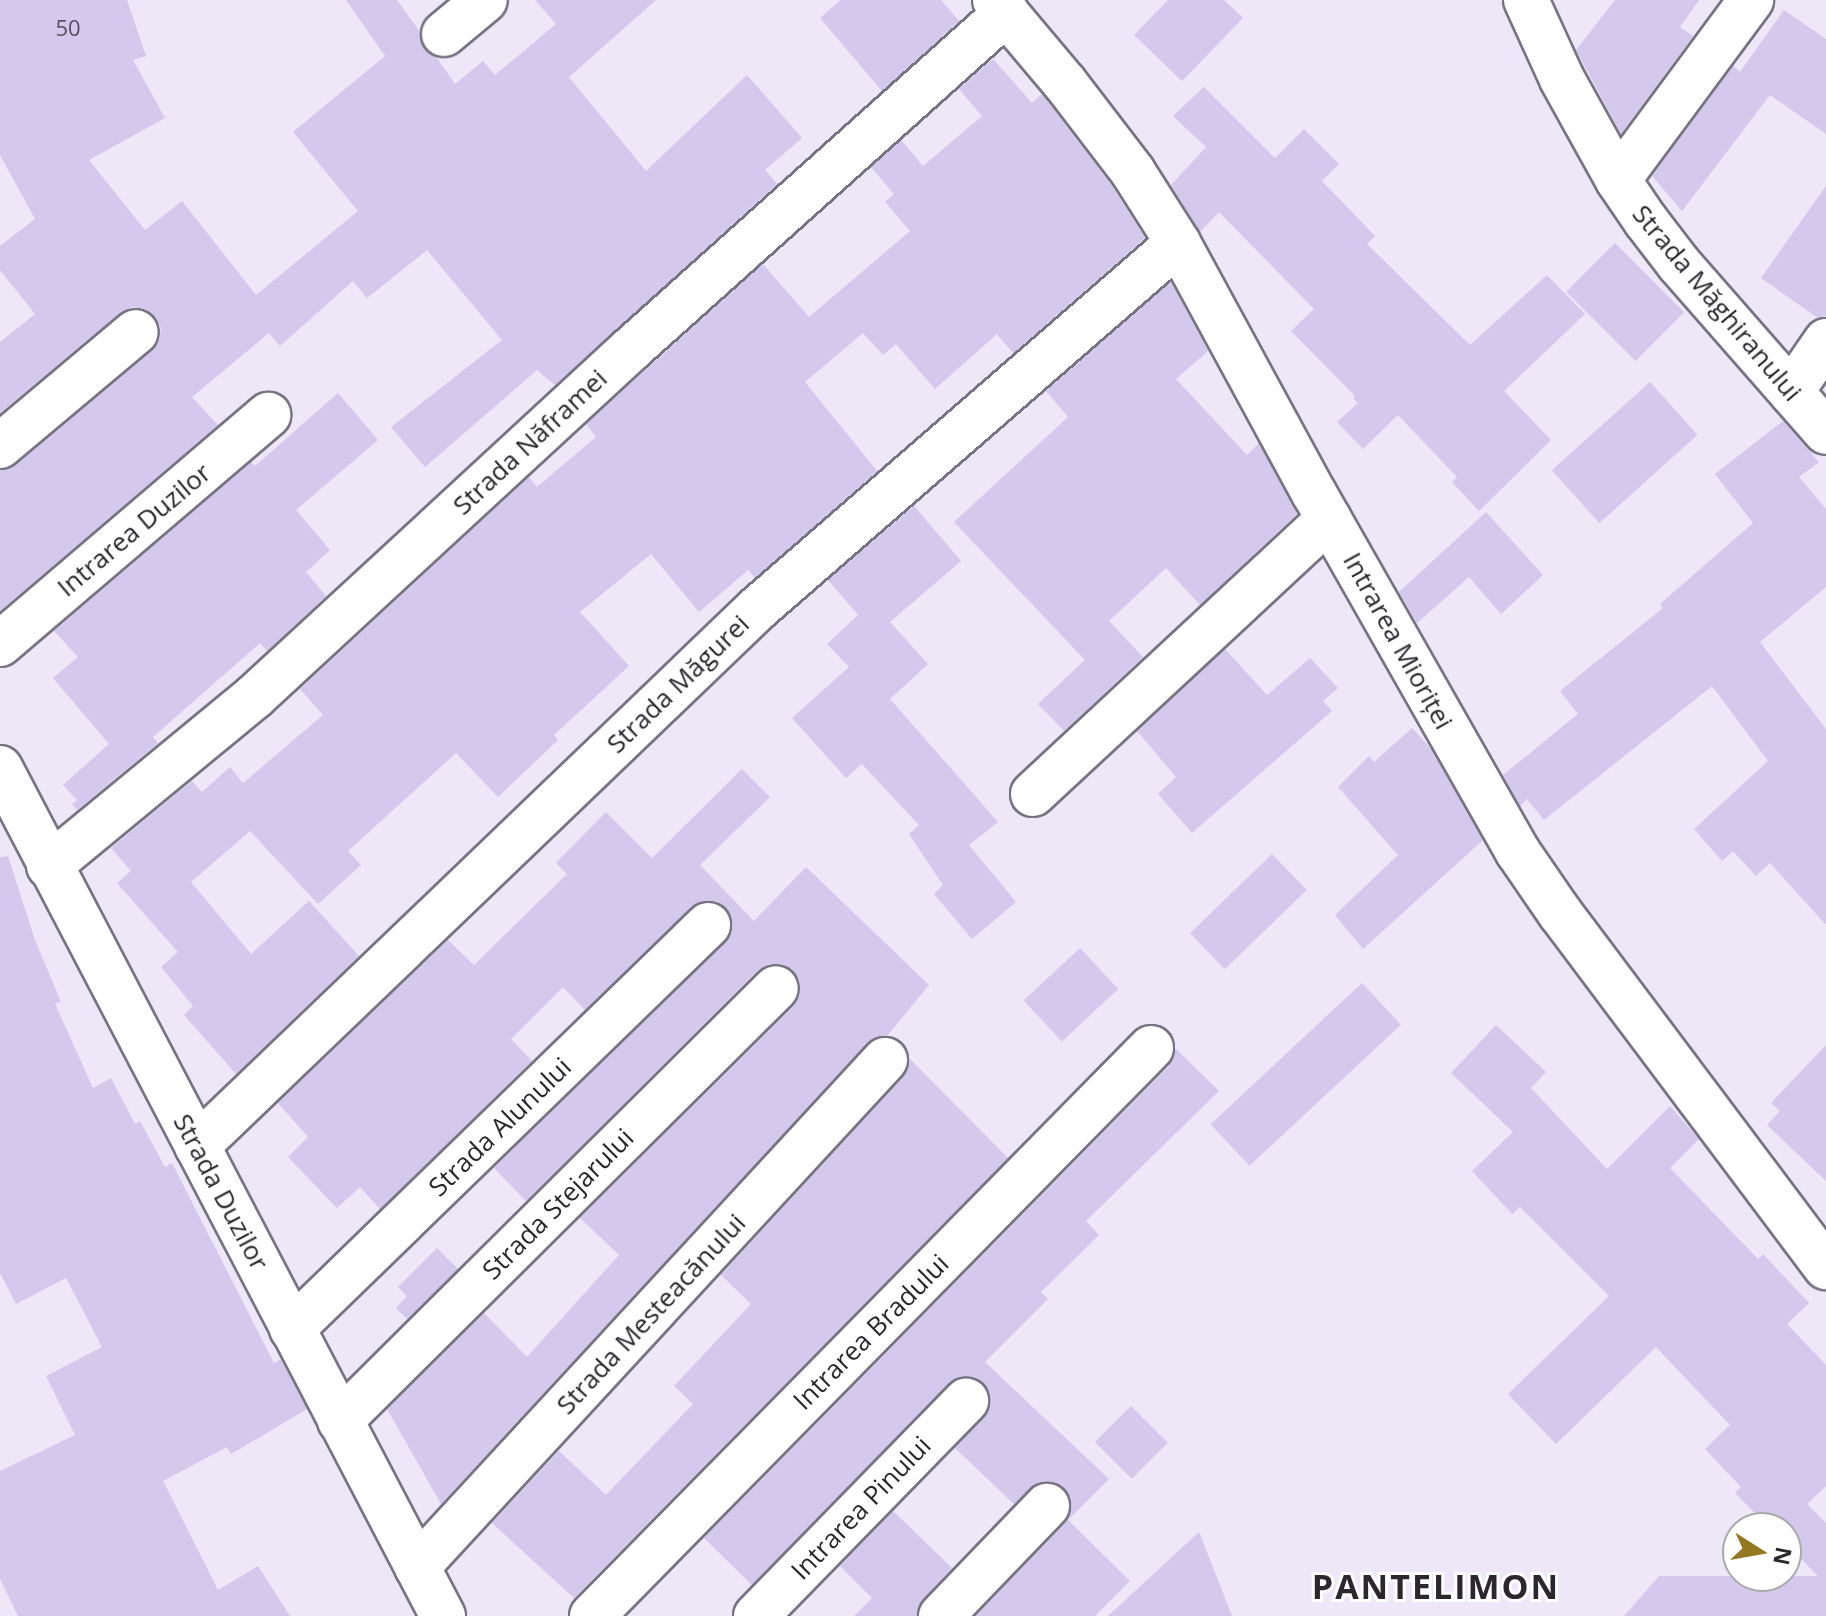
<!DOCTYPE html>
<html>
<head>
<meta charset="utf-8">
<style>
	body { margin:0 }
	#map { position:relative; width:1826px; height:1616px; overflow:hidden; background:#ede7f8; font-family:"Open Sans",sans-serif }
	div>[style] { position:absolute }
	.building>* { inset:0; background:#d4c8ec; transform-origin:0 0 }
	.roads { filter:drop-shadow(2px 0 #787382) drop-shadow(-2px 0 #787382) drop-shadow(0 2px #787382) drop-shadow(0 -2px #787382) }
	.street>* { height:44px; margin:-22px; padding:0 22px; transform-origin:22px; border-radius:22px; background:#fff }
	span { translate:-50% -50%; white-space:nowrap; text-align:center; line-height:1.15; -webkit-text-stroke:6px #fff; paint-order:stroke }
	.number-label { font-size:22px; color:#54505e }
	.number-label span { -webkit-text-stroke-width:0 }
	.street-label { font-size:26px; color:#2a282e }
	.district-label { font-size:34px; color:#2a282e; font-weight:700; letter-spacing:2px }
	.north { position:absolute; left:1722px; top:1512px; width:80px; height:80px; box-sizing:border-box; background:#fff; border:2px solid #aaa9ab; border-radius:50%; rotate:101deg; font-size:22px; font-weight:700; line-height:32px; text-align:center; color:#2a282e }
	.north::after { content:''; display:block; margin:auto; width:28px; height:36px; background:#947920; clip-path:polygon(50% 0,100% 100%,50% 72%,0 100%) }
</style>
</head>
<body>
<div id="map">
	<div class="building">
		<div style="clip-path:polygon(0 0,127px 0,146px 56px,133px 60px,165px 118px,89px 160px,145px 230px,182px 201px,256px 295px,358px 211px,293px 132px,385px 56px,346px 0,397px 0,420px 32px,424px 49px,437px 58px,455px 84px,483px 61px,495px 75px,556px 24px,535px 0,656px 0,569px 77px,646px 171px,747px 75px,802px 138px,765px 170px,777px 184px,555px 385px,537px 370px,425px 467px,391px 427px,502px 340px,427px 250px,367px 298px,353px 281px,280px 346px,269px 333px,192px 397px,218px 425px,0 611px,0 470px,16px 465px,152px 351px,159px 341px,161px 328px,156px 317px,145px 309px,132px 307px,121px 312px,0 413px,0 342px,35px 314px,0 270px,0 246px,35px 219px,0 155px)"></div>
		<div style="clip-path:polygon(841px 0,941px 0,959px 21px,882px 91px,820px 18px)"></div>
		<div style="clip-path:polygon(1168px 0,1224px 0,1243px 18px,1182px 81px,1134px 35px)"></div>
		<div style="clip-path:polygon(1615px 0,1699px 0,1680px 27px,1693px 36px,1621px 134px,1576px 50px)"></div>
		<div style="clip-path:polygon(1784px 10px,1826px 39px,1826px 134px,1770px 95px,1682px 211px,1652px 176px,1733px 66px,1740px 72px)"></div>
		<div style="clip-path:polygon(993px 59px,1032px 103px,1042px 94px,1112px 186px,1145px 238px,1013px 353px,997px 334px,935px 389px,896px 344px,883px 355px,863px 333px,805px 382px,877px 471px,755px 578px,748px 570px,699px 612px,651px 554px,580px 612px,629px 666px,554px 735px,558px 740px,498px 797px,456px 753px,348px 851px,361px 865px,318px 904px,250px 831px,191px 882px,251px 954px,309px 901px,359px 956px,236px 1074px,184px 1015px,193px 1006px,161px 967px,178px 952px,117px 883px,131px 871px,111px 848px,192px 781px,202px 792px,230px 767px,243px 783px,323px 715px,300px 689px,529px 477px,537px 487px,596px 437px,586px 424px,763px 264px,809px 317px,910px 231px,885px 202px,894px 194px,871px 167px,901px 140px,923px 166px,982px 116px,959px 89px)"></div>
		<div style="clip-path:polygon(1204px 87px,1275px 158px,1304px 129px,1339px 164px,1322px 181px,1375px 236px,1367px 244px,1470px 345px,1547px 275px,1585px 314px,1504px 391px,1551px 440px,1479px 511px,1452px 482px,1457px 477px,1398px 415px,1363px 449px,1337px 422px,1358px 403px,1353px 398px,1355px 396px,1291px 331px,1314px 309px,1219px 212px,1200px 232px,1171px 185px,1206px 147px,1173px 116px)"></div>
		<div style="clip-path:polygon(1826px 186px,1826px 316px,1818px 318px,1761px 278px)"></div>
		<div style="left:1615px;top:243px;width:98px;height:69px;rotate:45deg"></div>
		<div style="clip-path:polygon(1171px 282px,1208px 351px,1176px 379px,1247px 455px,1259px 443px,1297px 514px,1200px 605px,1166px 568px,1109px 621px,1143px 657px,1064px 731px,1038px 704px,1085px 660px,954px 522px,1068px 417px,1046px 391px)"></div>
		<div style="left:1650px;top:382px;width:71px;height:132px;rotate:48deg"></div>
		<div style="clip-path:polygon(338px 393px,378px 440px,296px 510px,330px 550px,306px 572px,326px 596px,267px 651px,260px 643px,153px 737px,158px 743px,77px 810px,72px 804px,77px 800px,63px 785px,109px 744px,53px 678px,78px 657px,54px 631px,251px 462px,255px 466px)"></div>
		<div style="clip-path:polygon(1783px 421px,1819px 462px,1799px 477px,1826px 509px,1826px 587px,1760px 642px,1826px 729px,1826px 925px,1770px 863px,1756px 876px,1733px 851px,1722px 861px,1694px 829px,1768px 761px,1712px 686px,1544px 820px,1527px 799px,1520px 806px,1503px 775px,1578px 714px,1560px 691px,1663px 608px,1660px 604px,1753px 523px,1715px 474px)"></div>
		<div style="clip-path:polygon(914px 506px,961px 561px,890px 622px,928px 664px,890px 699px,998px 822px,969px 845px,1016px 902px,972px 939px,934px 894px,943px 885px,909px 834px,919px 825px,862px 764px,846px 778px,792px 718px,849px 667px,827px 644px,858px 615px,828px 580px)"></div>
		<div style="clip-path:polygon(1486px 512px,1543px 575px,1501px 614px,1469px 577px,1417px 623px,1399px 592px)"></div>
		<div style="clip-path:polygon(1225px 649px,1267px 695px,1310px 658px,1338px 688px,1323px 701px,1332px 711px,1192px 833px,1158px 794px,1176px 777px,1137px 731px)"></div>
		<div style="clip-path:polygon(1412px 728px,1431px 749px,1483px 840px,1363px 949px,1335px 915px,1398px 855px,1338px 787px,1369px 756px,1374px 762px)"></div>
		<div style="clip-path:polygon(742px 769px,770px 797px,700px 865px,754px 921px,806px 867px,929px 985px,887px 1036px,867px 1043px,441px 1504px,387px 1409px,484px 1313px,527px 1357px,619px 1255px,580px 1218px,794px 1006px,800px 994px,800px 981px,793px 970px,782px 964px,769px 964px,758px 970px,526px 1201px,494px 1168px,725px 943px,732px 933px,732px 920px,725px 907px,716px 901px,703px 901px,691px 907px,585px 1010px,563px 987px,511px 1039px,532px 1061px,380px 1209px,360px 1187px,337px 1208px,288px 1157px,308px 1137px,278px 1103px,448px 940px,474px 965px,567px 874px,556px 863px,606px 812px,652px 858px)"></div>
		<div style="left:1272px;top:854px;width:50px;height:114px;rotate:46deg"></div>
		<div style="clip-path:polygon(8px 856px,35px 940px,61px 1002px,55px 1004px,93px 1088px,111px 1078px,135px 1124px,140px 1121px,165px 1167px,172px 1163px,274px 1363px,281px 1359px,307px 1409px,231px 1454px,227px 1447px,163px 1481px,218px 1590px,258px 1566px,290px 1616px,18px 1616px,0 1579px,0 1471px,75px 1435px,46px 1376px,102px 1347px,66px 1278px,16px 1304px,0 1273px,0 857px)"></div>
		<div style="left:1080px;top:948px;width:56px;height:77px;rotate:47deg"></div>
		<div style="left:1362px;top:983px;width:57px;height:207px;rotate:47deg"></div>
		<div style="clip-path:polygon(1496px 1025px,1546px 1072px,1531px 1088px,1607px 1169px,1670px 1106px,1699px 1139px,1670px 1168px,1758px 1259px,1763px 1254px,1809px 1303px,1787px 1324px,1826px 1365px,1826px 1486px,1807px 1504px,1826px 1523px,1826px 1616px,1624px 1616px,1659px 1576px,1818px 1576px,1786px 1544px,1786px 1528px,1770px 1528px,1735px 1493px,1741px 1487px,1705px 1449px,1730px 1425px,1656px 1347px,1556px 1444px,1508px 1394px,1609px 1296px,1520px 1207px,1512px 1214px,1472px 1171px,1513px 1132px,1451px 1073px)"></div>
		<div style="clip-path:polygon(1826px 1045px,1826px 1181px,1767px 1125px,1780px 1111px,1771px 1103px)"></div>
		<div style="clip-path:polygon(1175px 1048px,1219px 1091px,1086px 1221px,1099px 1235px,1041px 1292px,1048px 1299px,985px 1362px,1109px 1479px,1068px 1520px,1130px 1581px,1095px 1616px,976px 1616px,1065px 1523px,1071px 1511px,1071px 1498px,1065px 1489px,1052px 1482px,1039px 1482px,1014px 1504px,955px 1448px,984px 1418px,990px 1406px,990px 1394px,984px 1384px,971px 1377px,959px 1377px,948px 1384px,752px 1585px,704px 1538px,1169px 1066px)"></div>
		<div style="clip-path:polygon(909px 1058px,1008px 1158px,574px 1598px,492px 1523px,559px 1451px,606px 1495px,693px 1404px,674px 1386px,751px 1304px,721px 1275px,903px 1077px)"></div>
		<div style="clip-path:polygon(437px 1248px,458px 1269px,407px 1319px,396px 1308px,407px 1296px,398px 1287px)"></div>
		<div style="left:1131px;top:1406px;width:52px;height:51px;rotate:45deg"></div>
		<div style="clip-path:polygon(893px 1511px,952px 1568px,923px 1599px,917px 1616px,854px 1616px,872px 1598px,840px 1566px)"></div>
		<div style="clip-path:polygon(1199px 1532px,1232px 1616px,1108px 1616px)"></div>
	</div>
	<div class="roads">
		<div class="street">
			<div style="left:995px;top:0;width:109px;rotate:49.9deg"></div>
			<div style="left:1065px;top:83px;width:112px;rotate:52.6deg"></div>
			<div style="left:1133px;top:172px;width:84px;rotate:57.6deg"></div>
			<div style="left:1178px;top:243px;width:285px;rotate:61.5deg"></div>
			<div style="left:1314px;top:493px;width:413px;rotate:60.4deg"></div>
			<div style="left:1518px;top:852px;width:74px;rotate:55.5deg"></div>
			<div style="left:1560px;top:913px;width:443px;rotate:53.1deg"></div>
			<div style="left:1526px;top:0;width:87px;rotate:65.5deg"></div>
			<div style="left:1562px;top:79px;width:115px;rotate:61deg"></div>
			<div style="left:1618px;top:180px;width:50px;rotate:55.7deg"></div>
			<div style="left:1646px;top:221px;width:54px;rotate:52.5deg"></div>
			<div style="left:1679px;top:264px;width:223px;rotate:48.8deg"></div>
			<div style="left:444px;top:34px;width:53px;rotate:-39.7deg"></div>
			<div style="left:1618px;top:180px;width:224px;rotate:-53.5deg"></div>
			<div style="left:1791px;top:392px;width:62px;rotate:-55.5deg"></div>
			<div style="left:0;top:446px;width:177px;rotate:-40deg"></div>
			<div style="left:0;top:644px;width:353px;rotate:-40.5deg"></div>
			<div style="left:0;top:768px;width:957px;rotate:62.42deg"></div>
			<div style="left:1033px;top:794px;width:404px;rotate:-42.9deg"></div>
			<div style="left:49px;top:866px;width:266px;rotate:-39.5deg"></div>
			<div style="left:254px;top:697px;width:513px;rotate:-42.71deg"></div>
			<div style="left:631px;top:349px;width:504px;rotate:-41.86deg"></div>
			<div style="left:197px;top:1146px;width:777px;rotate:-43.8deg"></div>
			<div style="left:758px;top:608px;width:556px;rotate:-40.99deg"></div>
			<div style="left:292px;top:1329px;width:580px;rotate:-44.16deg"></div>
			<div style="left:340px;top:1421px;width:614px;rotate:-44.8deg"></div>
			<div style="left:417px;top:1567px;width:690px;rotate:-47.29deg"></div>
			<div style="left:592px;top:1616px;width:797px;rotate:-45.46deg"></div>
			<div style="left:756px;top:1616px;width:301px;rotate:-45.7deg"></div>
			<div style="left:941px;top:1616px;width:153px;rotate:-46.1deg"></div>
		</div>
	</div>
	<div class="number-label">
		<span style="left:68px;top:28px">50</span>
	</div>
	<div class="street-label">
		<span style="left:1717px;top:303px;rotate:50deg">Strada Măghiranului</span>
		<span style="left:530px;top:442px;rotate:-43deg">Strada Năframei</span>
		<span style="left:134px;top:530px;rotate:-40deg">Intrarea Duzilor</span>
		<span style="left:1398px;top:641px;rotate:61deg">Intrarea Mioriței</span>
		<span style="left:678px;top:684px;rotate:-44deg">Strada Măgurei</span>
		<span style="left:500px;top:1127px;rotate:-44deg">Strada Alunului</span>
		<span style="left:221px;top:1192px;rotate:62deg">Strada Duzilor</span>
		<span style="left:558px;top:1204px;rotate:-45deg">Strada Stejarului</span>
		<span style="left:651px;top:1314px;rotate:-47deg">Strada Mesteacănului</span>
		<span style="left:871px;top:1332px;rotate:-45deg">Intrarea Bradului</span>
		<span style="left:861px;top:1508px;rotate:-46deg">Intrarea Pinului</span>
	</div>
	<div class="district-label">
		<span style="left:1436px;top:1587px">PANTELIMON</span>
	</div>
	<div class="north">N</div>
</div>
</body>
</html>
